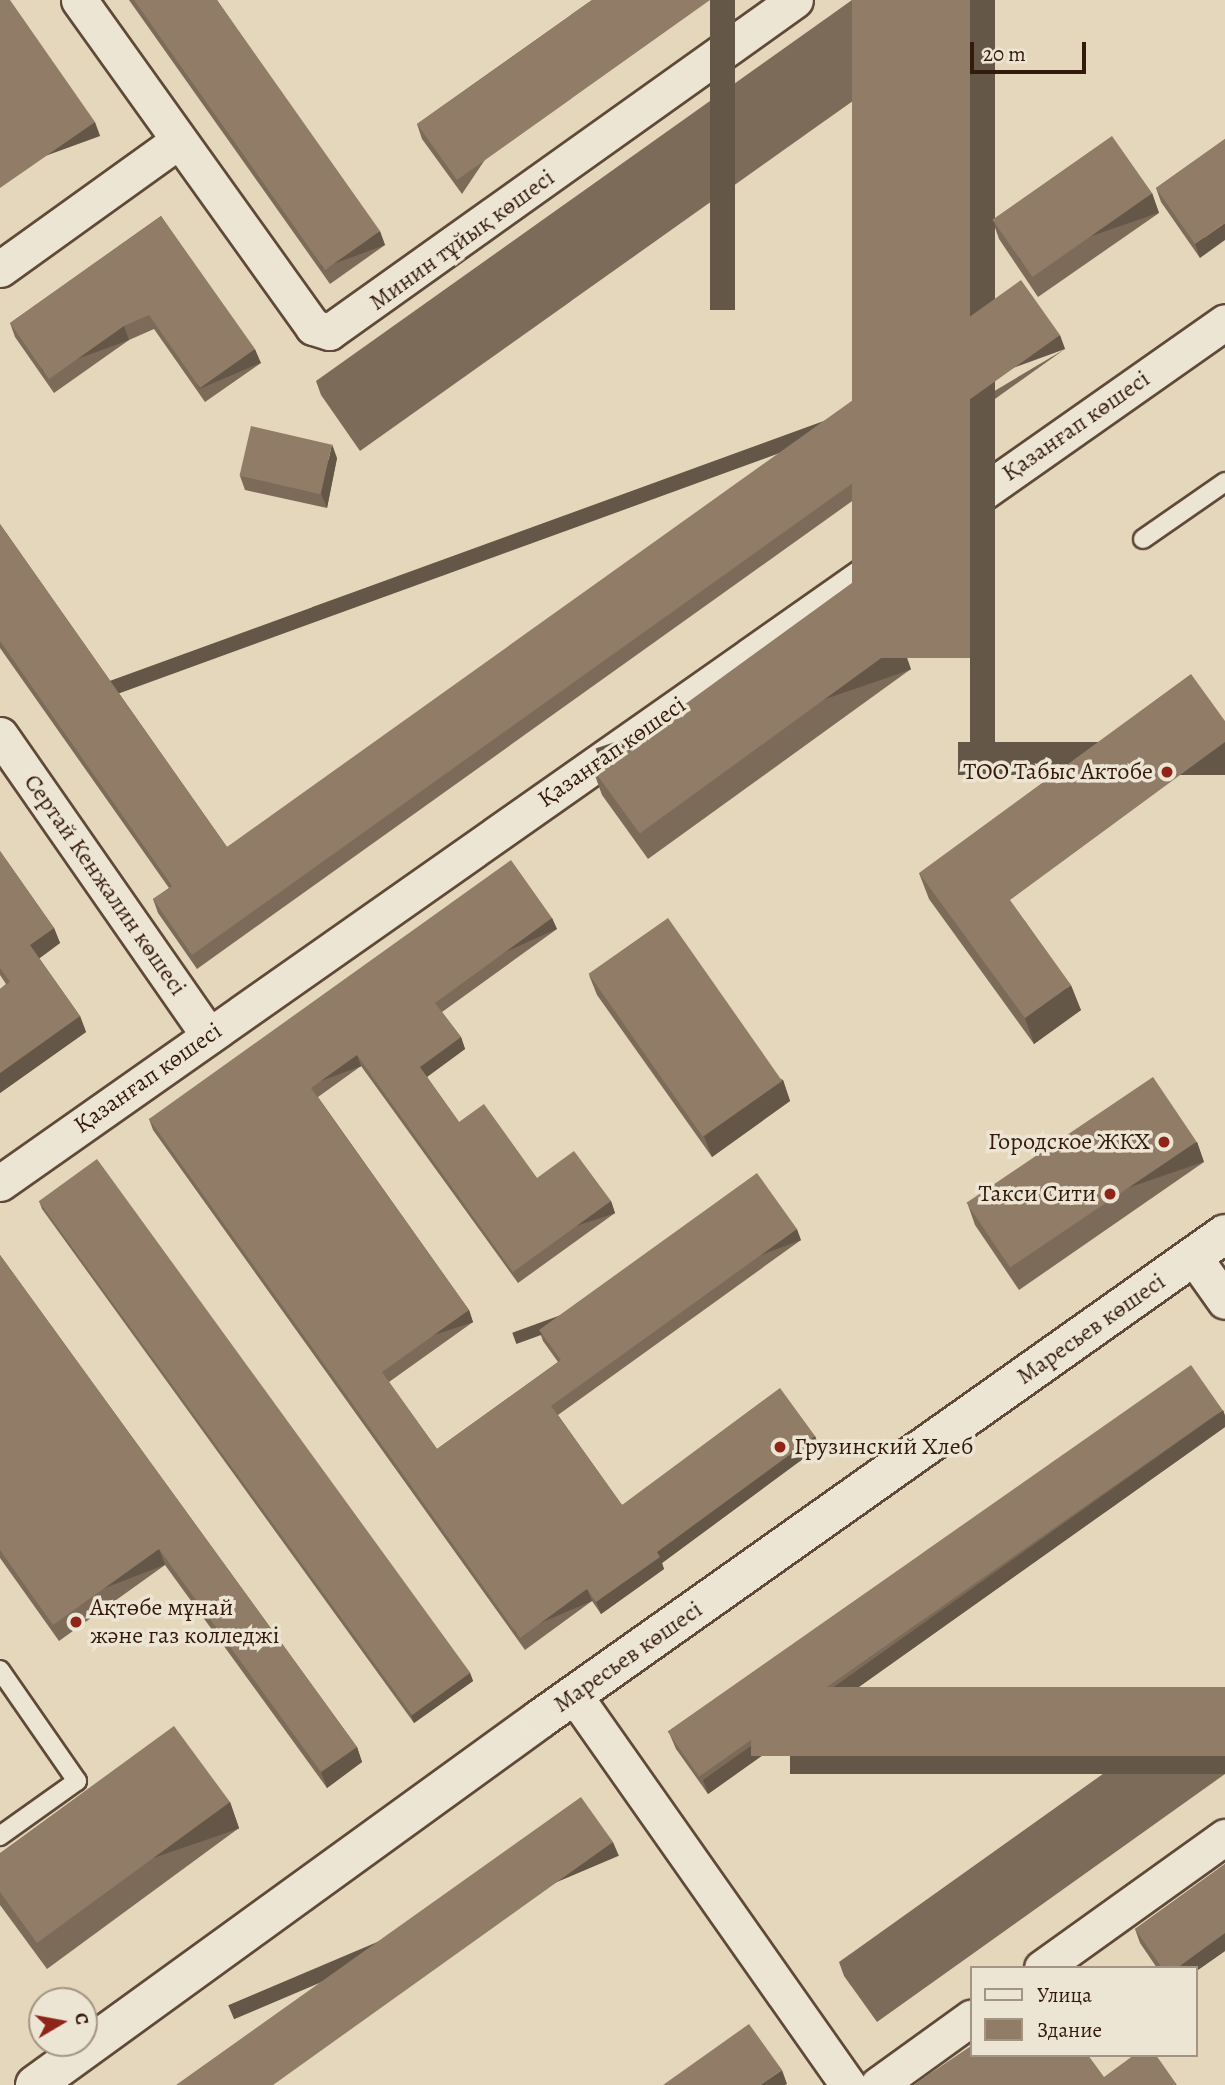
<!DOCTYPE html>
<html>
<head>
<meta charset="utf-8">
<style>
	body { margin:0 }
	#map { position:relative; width:1225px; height:2085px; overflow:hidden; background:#e4d7bb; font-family:Alegreya,serif }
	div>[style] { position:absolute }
	.roads { filter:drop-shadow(2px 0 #604938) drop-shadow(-2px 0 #604938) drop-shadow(0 2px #604938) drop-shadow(0 -2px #604938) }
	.lane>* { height:18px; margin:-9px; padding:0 9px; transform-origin:9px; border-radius:9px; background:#ede5d3 }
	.street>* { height:35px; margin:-17.5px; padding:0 17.5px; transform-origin:17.5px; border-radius:17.5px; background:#ede5d3 }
	.secondary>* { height:38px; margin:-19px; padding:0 19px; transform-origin:19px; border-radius:19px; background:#ede5d3 }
	.wall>* { inset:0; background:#7c6b59 }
	.shaded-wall>* { inset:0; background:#655748; transform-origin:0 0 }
	.building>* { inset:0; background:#907c67; transform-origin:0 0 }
	.dots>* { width:19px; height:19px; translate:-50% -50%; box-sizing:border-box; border:4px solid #ede5d3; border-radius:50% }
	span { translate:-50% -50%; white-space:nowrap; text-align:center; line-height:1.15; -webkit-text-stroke:7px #ede5d3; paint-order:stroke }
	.street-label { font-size:24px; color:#341a0c }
	.poi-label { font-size:24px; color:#341a0c }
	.right { translate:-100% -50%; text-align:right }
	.left { translate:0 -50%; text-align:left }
	.legend { position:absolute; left:970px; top:1966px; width:228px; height:91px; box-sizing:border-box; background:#ede5d3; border:2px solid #a39483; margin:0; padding:9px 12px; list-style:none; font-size:21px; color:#341a0c }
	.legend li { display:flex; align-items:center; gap:14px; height:35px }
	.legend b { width:35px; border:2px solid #a39483 }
	.north { position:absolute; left:28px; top:1987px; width:70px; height:70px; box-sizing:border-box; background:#ede5d3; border:2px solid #a39483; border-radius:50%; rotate:80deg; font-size:19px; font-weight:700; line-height:28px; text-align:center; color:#341a0c }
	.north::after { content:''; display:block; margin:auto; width:24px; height:32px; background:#8f2418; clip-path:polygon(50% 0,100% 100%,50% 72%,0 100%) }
	.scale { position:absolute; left:970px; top:42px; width:116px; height:32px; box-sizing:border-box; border:4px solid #341a0c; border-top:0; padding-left:9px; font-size:21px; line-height:24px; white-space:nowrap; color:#341a0c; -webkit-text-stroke:5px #ede5d3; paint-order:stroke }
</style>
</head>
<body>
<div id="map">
	<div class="roads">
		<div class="lane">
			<div style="left:1143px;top:539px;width:100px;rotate:-34.8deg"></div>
			<div style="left:0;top:1670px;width:135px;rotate:55.3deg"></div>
			<div style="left:77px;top:1781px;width:95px;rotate:144.5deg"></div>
		</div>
		<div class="street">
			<div style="left:79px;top:0;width:402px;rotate:54.4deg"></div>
			<div style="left:313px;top:327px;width:17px;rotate:17deg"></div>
			<div style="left:329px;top:332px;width:572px;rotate:-35.47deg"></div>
			<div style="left:0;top:269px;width:219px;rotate:-35.7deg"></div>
			<div style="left:0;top:735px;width:366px;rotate:55.2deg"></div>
			<div style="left:0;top:1183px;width:1497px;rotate:-35.1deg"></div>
			<div style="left:1193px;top:1256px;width:55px;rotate:54.6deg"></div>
			<div style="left:574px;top:1695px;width:477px;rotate:54.9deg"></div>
			<div style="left:1042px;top:1968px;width:225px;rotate:-35.6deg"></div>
			<div style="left:878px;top:2085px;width:115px;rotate:-35.8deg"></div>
		</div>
		<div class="secondary">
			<div style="left:35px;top:2085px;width:624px;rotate:-35.93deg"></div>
			<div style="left:540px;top:1719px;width:839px;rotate:-35.3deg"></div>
		</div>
	</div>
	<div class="wall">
		<div style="clip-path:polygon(129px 0,217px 0,385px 245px,330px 284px)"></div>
		<div style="clip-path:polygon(592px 0,462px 194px,422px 139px,417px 124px)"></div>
		<div style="clip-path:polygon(852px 0,995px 0,360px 451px,321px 395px,316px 381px)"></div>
		<div style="clip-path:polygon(1225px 139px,1200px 258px,1161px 202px,1156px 188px)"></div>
		<div style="clip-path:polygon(1152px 193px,1159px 213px,1038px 297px,999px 239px,992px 219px)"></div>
		<div style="clip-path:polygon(161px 216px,261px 363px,205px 402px,154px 329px,129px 340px,54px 393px,15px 337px,10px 323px)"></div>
		<div style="clip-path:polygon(1065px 349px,197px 969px,158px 913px,153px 899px,169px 888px,0 648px,0 524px,227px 847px)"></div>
		<div style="clip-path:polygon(337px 458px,327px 508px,245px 490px,240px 476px)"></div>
		<div style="clip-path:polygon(911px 669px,648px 859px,602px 795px,593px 770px)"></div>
		<div style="clip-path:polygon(0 851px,54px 928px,60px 943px,39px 958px,80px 1016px,86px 1032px,0 1093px,0 989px,6px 984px,0 975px)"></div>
		<div style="clip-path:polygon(919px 873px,1025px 921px,1081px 1010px,1034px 1044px,929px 899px)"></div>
		<div style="clip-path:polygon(552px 918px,557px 929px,442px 1012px,461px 1037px,465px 1049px,427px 1077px,459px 1122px,537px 1178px,611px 1201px,615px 1213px,518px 1283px,361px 1066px,318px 1097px,469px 1310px,473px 1322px,389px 1382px,437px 1449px,558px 1362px,543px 1341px,539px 1330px,801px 1240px,558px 1415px,622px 1505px,815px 1436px,819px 1447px,662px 1563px,664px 1569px,601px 1614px,592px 1601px,525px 1650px,153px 1130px,149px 1119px)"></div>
		<div style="clip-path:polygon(589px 975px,783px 1080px,790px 1101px,712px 1157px,597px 995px)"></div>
		<div style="clip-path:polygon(1197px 1142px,1204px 1162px,1019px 1290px,975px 1225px,968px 1205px)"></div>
		<div style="clip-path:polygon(39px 1201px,470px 1673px,473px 1681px,414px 1723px,42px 1209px)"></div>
		<div style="clip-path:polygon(0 1255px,357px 1747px,362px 1762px,327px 1788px,165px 1565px,59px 1641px,0 1558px)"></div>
		<div style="clip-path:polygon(1223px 1410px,1225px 1416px,1225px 1427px,708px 1794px,676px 1749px,670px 1735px)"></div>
		<div style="clip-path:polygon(1225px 1687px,1225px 1774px,877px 2022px,844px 1976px,839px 1962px)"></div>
		<div style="clip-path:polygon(230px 1802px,239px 1828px,47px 1969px,0 1905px,0 1853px)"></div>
		<div style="clip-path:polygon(1225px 1864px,1225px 1951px,1195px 1972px,1195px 1968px,1157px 1968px,1140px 1943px,1135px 1929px)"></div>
	</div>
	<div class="shaded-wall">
		<div style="left:710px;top:0;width:25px;height:310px"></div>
		<div style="left:970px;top:0;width:25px;height:754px"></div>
		<div style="left:95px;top:122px;width:15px;height:116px;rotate:70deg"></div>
		<div style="left:1152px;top:193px;width:21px;height:147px;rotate:71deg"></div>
		<div style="clip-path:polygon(1225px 223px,1225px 240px,1200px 258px,1195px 244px)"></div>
		<div style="left:380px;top:231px;width:15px;height:67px;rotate:70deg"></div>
		<div style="left:124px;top:326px;width:15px;height:92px;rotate:70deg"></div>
		<div style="left:1060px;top:335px;width:15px;height:1067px;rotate:70deg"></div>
		<div style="left:255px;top:349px;width:15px;height:67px;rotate:67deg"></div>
		<div style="clip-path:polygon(332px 444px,337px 458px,327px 508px,321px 494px)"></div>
		<div style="left:902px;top:643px;width:28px;height:324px;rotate:71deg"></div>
		<div style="left:1225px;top:742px;width:33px;height:267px;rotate:90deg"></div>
		<div style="left:552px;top:918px;width:12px;height:145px;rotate:66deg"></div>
		<div style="clip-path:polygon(54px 928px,60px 943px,36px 961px,30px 945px)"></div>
		<div style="clip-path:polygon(1071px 985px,1081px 1010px,1034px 1044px,1025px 1018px)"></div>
		<div style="clip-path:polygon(80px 1016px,86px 1032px,0 1093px,0 1073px)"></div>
		<div style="clip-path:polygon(461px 1037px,465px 1049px,424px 1079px,420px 1067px)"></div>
		<div style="left:357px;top:1055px;width:12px;height:57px;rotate:70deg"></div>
		<div style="clip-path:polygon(783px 1080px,790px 1101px,712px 1157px,704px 1136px)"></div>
		<div style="left:1197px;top:1142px;width:21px;height:224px;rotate:71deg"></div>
		<div style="left:611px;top:1201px;width:13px;height:121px;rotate:72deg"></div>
		<div style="left:797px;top:1229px;width:12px;height:303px;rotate:70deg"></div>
		<div style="left:469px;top:1310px;width:13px;height:107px;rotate:72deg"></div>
		<div style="clip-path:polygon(1223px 1410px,1225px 1416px,1225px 1427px,708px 1794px,703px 1780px)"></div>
		<div style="clip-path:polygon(815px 1436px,819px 1447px,662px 1563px,664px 1569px,601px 1614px,596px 1602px,657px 1552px)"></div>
		<div style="left:159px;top:1549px;width:17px;height:130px;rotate:69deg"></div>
		<div style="left:587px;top:1589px;width:13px;height:83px;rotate:67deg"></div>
		<div style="clip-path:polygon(470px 1673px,473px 1681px,414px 1723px,411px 1716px)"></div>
		<div style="clip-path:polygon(357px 1747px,362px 1762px,327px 1788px,321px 1772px)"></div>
		<div style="left:1225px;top:1756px;width:18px;height:435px;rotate:90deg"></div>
		<div style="left:230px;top:1802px;width:28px;height:239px;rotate:71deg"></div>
		<div style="left:613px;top:1842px;width:15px;height:418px;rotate:67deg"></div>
		<div style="clip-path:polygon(1225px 1933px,1225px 1951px,1195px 1972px,1195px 1968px,1177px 1968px)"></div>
		<div style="clip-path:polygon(782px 2070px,787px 2084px,785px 2085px,760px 2085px)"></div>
	</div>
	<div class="building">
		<div style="clip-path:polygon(0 0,10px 0,95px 122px,0 188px)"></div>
		<div style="clip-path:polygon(134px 0,217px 0,380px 231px,325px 270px)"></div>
		<div style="clip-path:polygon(592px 0,710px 0,457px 180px,417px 124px)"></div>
		<div style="left:852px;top:0;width:118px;height:658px"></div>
		<div style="left:1112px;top:136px;width:70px;height:146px;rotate:55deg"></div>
		<div style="clip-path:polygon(1225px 139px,1225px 223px,1195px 244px,1156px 188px)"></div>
		<div style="clip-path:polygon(161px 216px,255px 349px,200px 388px,149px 315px,124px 326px,49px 379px,10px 323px)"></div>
		<div style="clip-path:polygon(1021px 280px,1060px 335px,192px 955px,153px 899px,172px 886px,0 641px,0 524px,227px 847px)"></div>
		<div style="left:251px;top:426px;width:83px;height:51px;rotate:13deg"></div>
		<div style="left:856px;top:580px;width:78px;height:324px;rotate:54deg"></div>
		<div style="clip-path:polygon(1191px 674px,1225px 721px,1225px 742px,1010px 900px,1071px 985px,1025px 1018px,919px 873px)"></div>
		<div style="clip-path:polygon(0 851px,54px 928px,30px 945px,80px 1016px,0 1073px,0 989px,10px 982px,0 968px)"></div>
		<div style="clip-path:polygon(511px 860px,552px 918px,435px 1003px,461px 1037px,420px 1067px,459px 1122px,484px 1104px,537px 1178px,574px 1151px,611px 1201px,513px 1272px,357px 1055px,311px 1088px,469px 1310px,382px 1372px,437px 1449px,561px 1360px,539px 1330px,757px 1173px,797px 1229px,551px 1406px,622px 1505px,780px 1388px,815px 1436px,657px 1552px,660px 1557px,596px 1602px,587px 1589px,520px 1638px,149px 1119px)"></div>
		<div style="left:668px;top:918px;width:199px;height:97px;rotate:55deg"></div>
		<div style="left:1153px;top:1077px;width:78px;height:225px;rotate:56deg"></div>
		<div style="left:97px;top:1159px;width:635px;height:72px;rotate:54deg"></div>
		<div style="clip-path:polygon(0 1255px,357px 1747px,321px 1772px,159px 1549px,53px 1625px,0 1550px)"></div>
		<div style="left:1191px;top:1365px;width:55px;height:639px;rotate:55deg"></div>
		<div style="left:1225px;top:1687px;width:69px;height:474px;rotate:90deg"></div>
		<div style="clip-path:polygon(174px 1726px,230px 1802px,37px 1943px,0 1892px,0 1853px)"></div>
		<div style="clip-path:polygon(581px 1797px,613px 1842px,273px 2085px,176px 2085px)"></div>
		<div style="clip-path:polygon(1225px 1864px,1225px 1933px,1177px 1968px,1162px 1968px,1135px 1929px)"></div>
		<div style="clip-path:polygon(749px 2024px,782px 2070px,760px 2085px,663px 2085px)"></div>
		<div style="clip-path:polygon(971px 2046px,971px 2055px,1088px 2055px,1104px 2077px,1134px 2055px,1156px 2055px,1177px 2085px,913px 2085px)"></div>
	</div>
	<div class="dots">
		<div style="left:1167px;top:772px;background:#8f2418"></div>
		<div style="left:1164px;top:1142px;background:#8f2418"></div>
		<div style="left:1110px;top:1194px;background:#8f2418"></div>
		<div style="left:780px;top:1447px;background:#8f2418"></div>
		<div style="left:76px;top:1622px;background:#8f2418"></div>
	</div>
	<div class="street-label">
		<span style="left:462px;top:240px;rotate:-36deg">Минин тұйық көшесі</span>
		<span style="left:1076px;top:426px;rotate:-35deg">Қазанғап көшесі</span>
		<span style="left:612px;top:752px;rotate:-35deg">Қазанғап көшесі</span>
		<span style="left:105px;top:885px;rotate:55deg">Сертай Кенжалин көшесі</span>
		<span style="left:148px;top:1078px;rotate:-35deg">Қазанғап көшесі</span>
		<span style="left:1091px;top:1329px;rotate:-35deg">Маресьев көшесі</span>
		<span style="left:628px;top:1657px;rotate:-35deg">Маресьев көшесі</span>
	</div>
	<div class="poi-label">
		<span class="right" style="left:1153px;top:772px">ТОО Табыс Актобе</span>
		<span class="right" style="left:1150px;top:1142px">Городское ЖКХ</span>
		<span class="right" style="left:1096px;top:1194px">Такси Сити</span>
		<span class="left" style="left:794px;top:1447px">Грузинский Хлеб</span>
		<span class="left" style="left:90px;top:1622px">Ақтөбе мұнай<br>және газ колледжі</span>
	</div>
	<ul class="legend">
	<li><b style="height:9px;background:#ede5d3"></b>Улица</li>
	<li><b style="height:19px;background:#907c67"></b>Здание</li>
	</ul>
	<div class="north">С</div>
	<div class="scale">20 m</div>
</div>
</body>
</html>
